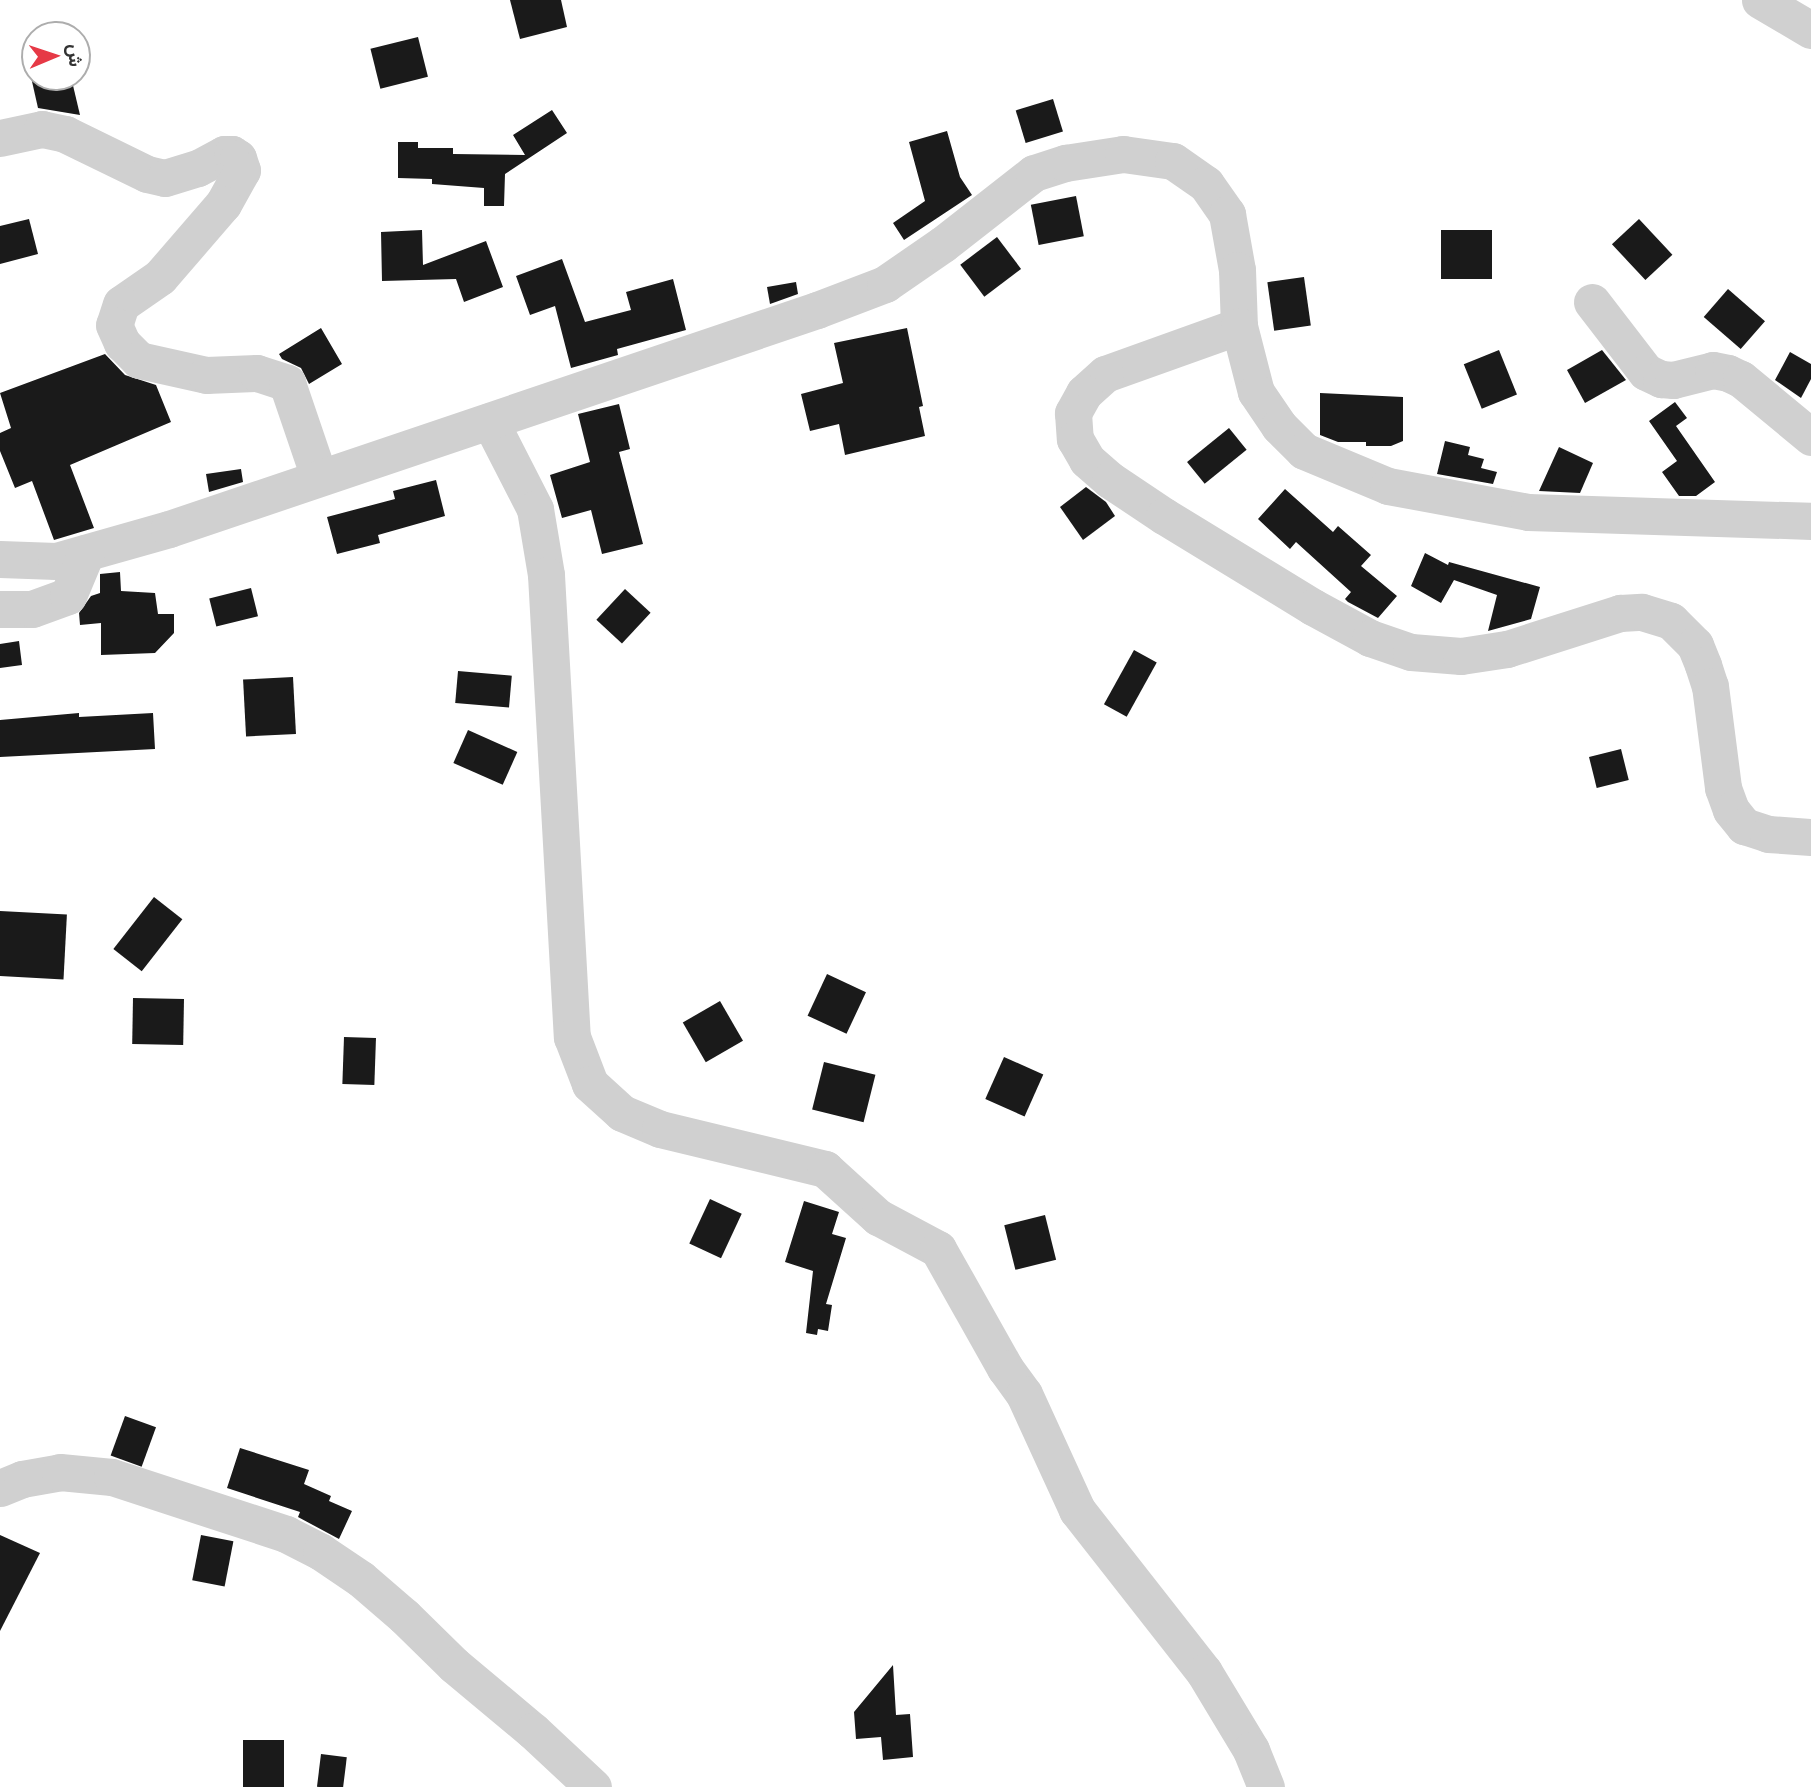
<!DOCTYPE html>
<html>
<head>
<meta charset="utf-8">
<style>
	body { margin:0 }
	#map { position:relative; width:1811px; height:1787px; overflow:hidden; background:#fff; font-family:Inter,Vazirmatn,sans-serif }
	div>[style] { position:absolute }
	.building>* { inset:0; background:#1a1a1a; transform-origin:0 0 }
	.minor>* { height:37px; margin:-18.5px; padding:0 18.5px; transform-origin:18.5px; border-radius:18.5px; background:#d0d0d0 }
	span { translate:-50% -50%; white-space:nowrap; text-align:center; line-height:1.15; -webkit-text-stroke:7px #fff; paint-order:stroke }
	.north { position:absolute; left:21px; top:21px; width:70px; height:70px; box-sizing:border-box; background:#fff; border:2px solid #adadad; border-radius:50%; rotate:88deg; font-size:19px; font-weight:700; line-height:28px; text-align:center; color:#333 }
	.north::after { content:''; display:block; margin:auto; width:24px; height:32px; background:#e63946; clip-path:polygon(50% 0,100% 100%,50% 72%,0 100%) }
</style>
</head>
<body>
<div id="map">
	<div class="building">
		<div style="clip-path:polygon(510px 0,561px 0,567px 27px,520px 39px)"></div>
		<div style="left:418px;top:37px;width:41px;height:49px;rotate:76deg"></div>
		<div style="clip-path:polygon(31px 77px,71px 77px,80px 115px,38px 108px)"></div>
		<div style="left:1053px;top:99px;width:34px;height:39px;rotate:73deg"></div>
		<div style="clip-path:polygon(552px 110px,567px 133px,505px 174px,504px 206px,484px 206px,484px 188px,432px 184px,432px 179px,398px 178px,398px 142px,418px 142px,418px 148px,453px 148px,453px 154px,525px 155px,513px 135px)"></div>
		<div style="clip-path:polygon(947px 131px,960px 177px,972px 195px,904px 240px,893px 223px,925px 201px,909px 142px)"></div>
		<div style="left:1076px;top:196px;width:41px;height:46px;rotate:79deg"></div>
		<div style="clip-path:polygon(29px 219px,38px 254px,0 264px,0 226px)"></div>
		<div style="left:1639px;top:219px;width:49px;height:37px;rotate:47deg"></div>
		<div style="clip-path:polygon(422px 230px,423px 265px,486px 241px,503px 287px,464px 302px,456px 279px,382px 281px,381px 232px)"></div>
		<div style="left:1441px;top:230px;width:51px;height:49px"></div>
		<div style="left:997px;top:237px;width:40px;height:46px;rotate:53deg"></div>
		<div style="clip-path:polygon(562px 259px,585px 322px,631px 310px,626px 292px,673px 279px,686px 330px,617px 349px,618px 355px,571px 368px,555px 306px,530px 315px,516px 276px)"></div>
		<div style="left:1304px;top:277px;width:49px;height:37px;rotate:82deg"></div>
		<div style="clip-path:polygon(796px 282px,798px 294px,770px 304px,767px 287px)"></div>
		<div style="left:1728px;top:289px;width:49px;height:37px;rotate:41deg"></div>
		<div style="clip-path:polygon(321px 328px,342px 364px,309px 384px,301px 368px,282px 359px,279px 354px)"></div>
		<div style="clip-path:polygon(907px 328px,923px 406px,919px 407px,925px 436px,845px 455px,839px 424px,810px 431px,801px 394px,843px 383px,834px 343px)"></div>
		<div style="left:1499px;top:350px;width:48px;height:38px;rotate:68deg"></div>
		<div style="clip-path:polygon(1602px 350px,1626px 380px,1585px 403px,1567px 370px)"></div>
		<div style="clip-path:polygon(1790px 352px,1811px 364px,1811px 379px,1801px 398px,1775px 380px)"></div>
		<div style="clip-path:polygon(105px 354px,125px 375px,156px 385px,171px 422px,70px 465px,94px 528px,54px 540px,32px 481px,15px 488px,0 451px,0 433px,11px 428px,0 393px)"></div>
		<div style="clip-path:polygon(1320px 393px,1403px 397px,1403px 441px,1391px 446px,1366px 446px,1366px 442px,1338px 442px,1320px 435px)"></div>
		<div style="clip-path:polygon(1675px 402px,1687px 418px,1676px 426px,1715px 482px,1696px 496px,1679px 496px,1662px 472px,1677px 461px,1649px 421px)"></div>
		<div style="clip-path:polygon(619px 404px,630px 449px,619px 452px,643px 544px,602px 554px,591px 510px,562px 518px,550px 475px,590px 462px,578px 414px)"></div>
		<div style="left:1229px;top:428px;width:28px;height:54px;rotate:51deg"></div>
		<div style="clip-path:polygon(1445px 441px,1470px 447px,1468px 455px,1484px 459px,1481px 468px,1497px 472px,1493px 484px,1437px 474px)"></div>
		<div style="clip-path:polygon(1559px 447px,1593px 463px,1580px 493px,1539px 491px)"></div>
		<div style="clip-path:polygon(241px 469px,243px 482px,209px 492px,206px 474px)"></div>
		<div style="clip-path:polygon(436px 480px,445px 516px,378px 535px,380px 543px,337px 554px,327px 517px,395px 499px,393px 491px)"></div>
		<div style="clip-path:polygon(1086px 487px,1106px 502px,1115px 516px,1083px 540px,1060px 507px)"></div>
		<div style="clip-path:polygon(1285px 489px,1333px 532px,1338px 526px,1371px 555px,1361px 566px,1397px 596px,1378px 618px,1348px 602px,1345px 599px,1351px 592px,1296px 542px,1290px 549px,1258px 519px)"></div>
		<div style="clip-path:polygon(1425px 553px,1448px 565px,1449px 562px,1540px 587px,1531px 619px,1488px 631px,1497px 595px,1454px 580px,1441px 603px,1411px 586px)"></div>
		<div style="clip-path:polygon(120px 572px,121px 591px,155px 593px,158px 614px,174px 614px,174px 633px,155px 653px,101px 655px,101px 623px,80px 625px,79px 613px,91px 596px,100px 593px,100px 574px)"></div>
		<div style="left:251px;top:588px;width:29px;height:43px;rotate:76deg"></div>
		<div style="left:625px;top:589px;width:35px;height:42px;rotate:43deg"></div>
		<div style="clip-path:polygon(19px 641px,22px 665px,0 668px,0 644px)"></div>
		<div style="left:1134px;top:650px;width:26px;height:62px;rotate:29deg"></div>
		<div style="left:458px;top:671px;width:54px;height:32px;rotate:5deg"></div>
		<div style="left:293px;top:677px;width:57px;height:50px;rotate:87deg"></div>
		<div style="clip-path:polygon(79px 713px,79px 717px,153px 713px,155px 749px,0 757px,0 720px)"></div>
		<div style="left:468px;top:730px;width:54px;height:36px;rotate:24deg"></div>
		<div style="left:1621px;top:749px;width:32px;height:33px;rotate:76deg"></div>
		<div style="left:154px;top:897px;width:36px;height:66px;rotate:38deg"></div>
		<div style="left:0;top:911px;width:67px;height:65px;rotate:3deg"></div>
		<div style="left:827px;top:974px;width:43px;height:46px;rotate:25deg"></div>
		<div style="left:133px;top:998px;width:51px;height:46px;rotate:1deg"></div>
		<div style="left:720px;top:1001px;width:46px;height:43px;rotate:60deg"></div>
		<div style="left:344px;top:1037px;width:32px;height:47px;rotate:2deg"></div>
		<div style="left:1004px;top:1057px;width:43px;height:46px;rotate:24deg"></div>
		<div style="left:824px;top:1062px;width:53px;height:49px;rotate:14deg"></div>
		<div style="left:710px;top:1199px;width:35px;height:49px;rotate:25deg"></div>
		<div style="clip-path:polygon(804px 1201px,839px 1212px,832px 1234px,846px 1238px,826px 1304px,832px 1305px,828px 1331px,818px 1329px,817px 1335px,806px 1333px,813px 1271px,785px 1262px)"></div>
		<div style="left:1045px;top:1215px;width:46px;height:42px;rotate:76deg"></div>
		<div style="left:125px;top:1416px;width:33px;height:42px;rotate:20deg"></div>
		<div style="clip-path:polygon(240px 1448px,309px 1470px,304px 1484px,331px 1496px,329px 1501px,352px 1511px,339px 1539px,298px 1517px,300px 1512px,227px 1488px)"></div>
		<div style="clip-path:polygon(0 1535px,40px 1553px,0 1631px)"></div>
		<div style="left:201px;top:1535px;width:33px;height:46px;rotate:11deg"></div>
		<div style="clip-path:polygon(893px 1665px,896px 1715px,910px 1714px,913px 1757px,883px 1760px,881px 1737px,856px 1739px,854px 1712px)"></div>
		<div style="left:243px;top:1740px;width:41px;height:47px"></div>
		<div style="left:321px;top:1754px;width:26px;height:33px;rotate:7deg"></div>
	</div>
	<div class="minor">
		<div style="left:1760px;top:0;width:59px;rotate:30.5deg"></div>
		<div style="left:0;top:138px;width:43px;rotate:-12.1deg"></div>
		<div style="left:42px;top:129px;width:24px;rotate:12deg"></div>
		<div style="left:65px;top:134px;width:91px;rotate:26deg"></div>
		<div style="left:147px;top:174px;width:18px;rotate:13deg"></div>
		<div style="left:165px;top:178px;width:34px;rotate:-17deg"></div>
		<div style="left:198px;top:168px;width:30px;rotate:-28deg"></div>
		<div style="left:224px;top:154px;width:8px"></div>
		<div style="left:232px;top:154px;width:7px;rotate:34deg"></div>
		<div style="left:238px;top:158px;width:13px;rotate:72deg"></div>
		<div style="left:242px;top:170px;width:39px;rotate:119deg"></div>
		<div style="left:223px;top:204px;width:96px;rotate:130.8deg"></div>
		<div style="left:160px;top:277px;width:47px;rotate:145.3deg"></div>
		<div style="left:121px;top:304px;width:22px;rotate:108deg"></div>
		<div style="left:114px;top:325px;width:20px;rotate:66deg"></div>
		<div style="left:122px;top:343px;width:24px;rotate:45deg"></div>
		<div style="left:139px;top:360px;width:69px;rotate:12.6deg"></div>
		<div style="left:206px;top:375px;width:51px;rotate:-2.2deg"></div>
		<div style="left:257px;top:373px;width:32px;rotate:18deg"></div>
		<div style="left:287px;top:383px;width:99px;rotate:71.2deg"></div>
		<div style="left:1592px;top:302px;width:88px;rotate:52.4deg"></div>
		<div style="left:1646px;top:372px;width:17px;rotate:25deg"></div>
		<div style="left:1661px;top:379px;width:12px;rotate:5deg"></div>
		<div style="left:1673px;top:380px;width:41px;rotate:-14deg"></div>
		<div style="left:1713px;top:370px;width:15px;rotate:11deg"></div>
		<div style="left:1728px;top:373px;width:14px;rotate:25deg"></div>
		<div style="left:1741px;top:379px;width:91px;rotate:39.6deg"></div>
		<div style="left:1239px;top:326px;width:142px;rotate:160.3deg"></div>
		<div style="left:1105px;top:374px;width:28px;rotate:138deg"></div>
		<div style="left:1084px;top:393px;width:23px;rotate:119deg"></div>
		<div style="left:1073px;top:413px;width:26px;rotate:86deg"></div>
		<div style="left:1075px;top:439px;width:24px;rotate:60deg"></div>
		<div style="left:1087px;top:460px;width:30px;rotate:41deg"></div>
		<div style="left:1110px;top:480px;width:65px;rotate:33.7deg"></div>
		<div style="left:1164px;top:516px;width:175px;rotate:31.4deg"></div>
		<div style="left:1313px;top:607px;width:65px;rotate:28.5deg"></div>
		<div style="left:1370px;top:638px;width:43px;rotate:18.9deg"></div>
		<div style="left:1411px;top:652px;width:50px;rotate:4.6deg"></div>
		<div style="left:1461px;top:656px;width:47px;rotate:-8.7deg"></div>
		<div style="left:1507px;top:649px;width:119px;rotate:-17.7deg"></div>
		<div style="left:1620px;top:613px;width:22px;rotate:-3deg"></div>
		<div style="left:1642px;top:612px;width:30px;rotate:17deg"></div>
		<div style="left:1671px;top:621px;width:34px;rotate:45deg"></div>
		<div style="left:1695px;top:645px;width:22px;rotate:68deg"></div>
		<div style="left:1703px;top:665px;width:22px;rotate:72deg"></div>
		<div style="left:1710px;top:686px;width:103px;rotate:82.7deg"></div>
		<div style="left:1723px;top:788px;width:23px;rotate:70deg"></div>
		<div style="left:1731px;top:810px;width:21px;rotate:51deg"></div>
		<div style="left:1744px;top:826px;width:25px;rotate:18deg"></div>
		<div style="left:1768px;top:834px;width:43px;rotate:4deg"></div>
		<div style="left:490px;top:421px;width:99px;rotate:62.9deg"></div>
		<div style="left:535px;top:509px;width:67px;rotate:80.5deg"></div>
		<div style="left:546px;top:575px;width:463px;rotate:86.8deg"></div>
		<div style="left:572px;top:1037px;width:50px;rotate:69deg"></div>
		<div style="left:590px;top:1084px;width:43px;rotate:42.2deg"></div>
		<div style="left:622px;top:1113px;width:41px;rotate:22.8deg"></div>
		<div style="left:660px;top:1129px;width:170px;rotate:13.6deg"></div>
		<div style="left:825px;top:1169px;width:72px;rotate:42.2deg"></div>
		<div style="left:878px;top:1217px;width:68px;rotate:28.1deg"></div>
		<div style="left:938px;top:1249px;width:137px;rotate:60.6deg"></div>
		<div style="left:1005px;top:1368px;width:32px;rotate:54deg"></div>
		<div style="left:1024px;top:1394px;width:128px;rotate:65.4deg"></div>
		<div style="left:1077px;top:1510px;width:206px;rotate:51.9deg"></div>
		<div style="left:1204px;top:1672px;width:91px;rotate:58.9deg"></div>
		<div style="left:1251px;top:1750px;width:40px;rotate:68deg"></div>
		<div style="left:0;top:559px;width:56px;rotate:2deg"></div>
		<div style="left:56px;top:561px;width:117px;rotate:-15.8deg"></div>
		<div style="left:169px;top:529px;width:684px;rotate:-18.67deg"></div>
		<div style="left:817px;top:310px;width:73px;rotate:-20.9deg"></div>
		<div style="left:885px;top:284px;width:70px;rotate:-34.6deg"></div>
		<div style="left:943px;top:244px;width:115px;rotate:-38deg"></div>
		<div style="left:1034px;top:173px;width:33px;rotate:-18deg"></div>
		<div style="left:1065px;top:163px;width:59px;rotate:-8.8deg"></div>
		<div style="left:1123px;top:154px;width:50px;rotate:8deg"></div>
		<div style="left:1173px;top:161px;width:40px;rotate:34.9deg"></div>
		<div style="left:1206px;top:184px;width:37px;rotate:55deg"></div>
		<div style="left:1227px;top:214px;width:57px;rotate:79.9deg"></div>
		<div style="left:1237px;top:270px;width:56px;rotate:88deg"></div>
		<div style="left:1239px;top:326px;width:68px;rotate:75.6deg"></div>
		<div style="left:1256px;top:392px;width:41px;rotate:55.9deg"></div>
		<div style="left:1279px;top:426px;width:35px;rotate:45deg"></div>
		<div style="left:1304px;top:451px;width:91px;rotate:22.6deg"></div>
		<div style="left:1388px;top:486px;width:142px;rotate:10.5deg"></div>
		<div style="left:1528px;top:512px;width:283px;rotate:1.8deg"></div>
		<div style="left:0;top:609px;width:32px"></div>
		<div style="left:32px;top:609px;width:38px;rotate:-20deg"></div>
		<div style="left:68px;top:596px;width:47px;rotate:-67.3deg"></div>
		<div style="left:0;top:1488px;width:24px;rotate:-22deg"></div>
		<div style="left:22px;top:1479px;width:39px;rotate:-10deg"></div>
		<div style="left:60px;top:1472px;width:52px;rotate:5.5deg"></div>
		<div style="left:112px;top:1477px;width:183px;rotate:18.1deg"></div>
		<div style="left:286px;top:1534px;width:39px;rotate:27deg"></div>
		<div style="left:321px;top:1552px;width:48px;rotate:34deg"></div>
		<div style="left:361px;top:1579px;width:57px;rotate:40.7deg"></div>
		<div style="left:404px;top:1616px;width:70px;rotate:44.4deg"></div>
		<div style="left:454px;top:1665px;width:103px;rotate:39.9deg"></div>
		<div style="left:533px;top:1731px;width:82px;rotate:43deg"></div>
	</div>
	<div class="north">ش</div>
</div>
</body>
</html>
